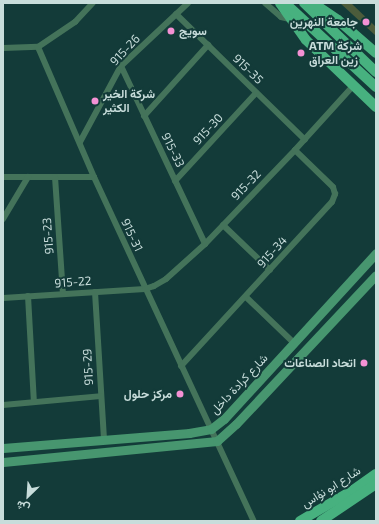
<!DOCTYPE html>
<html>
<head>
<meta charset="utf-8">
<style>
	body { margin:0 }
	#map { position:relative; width:379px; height:524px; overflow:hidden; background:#133b39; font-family:"Exo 2",Vazirmatn,sans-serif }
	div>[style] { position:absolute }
	.green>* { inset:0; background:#4c5c3b }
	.minor>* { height:6px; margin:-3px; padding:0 3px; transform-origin:3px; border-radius:3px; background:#44735a }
	.secondary>* { height:9px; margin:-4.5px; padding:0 4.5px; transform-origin:4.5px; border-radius:4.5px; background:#47966f }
	.primary>* { height:10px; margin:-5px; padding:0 5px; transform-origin:5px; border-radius:5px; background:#47b17f }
	.dots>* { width:11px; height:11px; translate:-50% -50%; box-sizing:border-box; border:2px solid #133b39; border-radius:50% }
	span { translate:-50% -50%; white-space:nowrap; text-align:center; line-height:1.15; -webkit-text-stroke:4px #133b39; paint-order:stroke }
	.poi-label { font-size:12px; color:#c8dddb; font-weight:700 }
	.right { translate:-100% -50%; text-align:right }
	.left { translate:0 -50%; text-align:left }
	.street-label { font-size:12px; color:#c8dddb }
	.frame { position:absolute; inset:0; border:4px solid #c8dddb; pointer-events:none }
	.north { position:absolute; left:8px; top:476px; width:40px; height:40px; -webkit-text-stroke:3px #133b39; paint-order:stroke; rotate:205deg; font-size:11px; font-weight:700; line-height:16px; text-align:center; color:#c8dddb }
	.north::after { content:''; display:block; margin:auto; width:14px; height:18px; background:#c8dddb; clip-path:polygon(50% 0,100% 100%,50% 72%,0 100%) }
</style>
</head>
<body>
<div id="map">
	<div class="green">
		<div style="clip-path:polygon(340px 3px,351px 3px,376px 27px,376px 36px)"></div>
	</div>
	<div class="minor">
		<div style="left:265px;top:3px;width:21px;rotate:41deg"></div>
		<div style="left:281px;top:17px;width:9px;rotate:13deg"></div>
		<div style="left:176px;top:14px;width:180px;rotate:44.3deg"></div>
		<div style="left:38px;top:47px;width:142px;rotate:66.7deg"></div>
		<div style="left:94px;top:177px;width:379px;rotate:65.1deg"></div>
		<div style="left:3px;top:48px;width:35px;rotate:-2deg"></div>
		<div style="left:38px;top:47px;width:45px;rotate:-34deg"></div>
		<div style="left:75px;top:22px;width:26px;rotate:-47deg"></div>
		<div style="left:121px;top:66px;width:197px;rotate:64.7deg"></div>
		<div style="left:144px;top:116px;width:96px;rotate:-48deg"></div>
		<div style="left:80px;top:142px;width:86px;rotate:-61.7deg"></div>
		<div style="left:121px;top:66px;width:92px;rotate:-43.2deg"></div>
		<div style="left:3px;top:177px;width:91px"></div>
		<div style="left:55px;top:177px;width:117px;rotate:86.1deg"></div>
		<div style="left:175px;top:181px;width:120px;rotate:-47.4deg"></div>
		<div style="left:3px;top:219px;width:49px;rotate:-59.2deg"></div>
		<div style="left:223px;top:225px;width:65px;rotate:43.8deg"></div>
		<div style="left:95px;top:292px;width:148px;rotate:86.5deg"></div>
		<div style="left:28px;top:296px;width:106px;rotate:86.8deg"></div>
		<div style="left:246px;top:297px;width:65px;rotate:43.8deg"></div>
		<div style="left:3px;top:298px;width:142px;rotate:-3.6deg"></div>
		<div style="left:145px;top:289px;width:9px;rotate:-18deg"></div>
		<div style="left:154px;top:286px;width:14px;rotate:-30deg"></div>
		<div style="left:166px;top:279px;width:52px;rotate:-41.9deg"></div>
		<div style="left:205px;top:244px;width:130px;rotate:-46.2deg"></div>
		<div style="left:295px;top:150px;width:86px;rotate:-47.8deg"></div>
		<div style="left:181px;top:366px;width:223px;rotate:-47.4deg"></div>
		<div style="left:332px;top:202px;width:9px;rotate:-69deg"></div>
		<div style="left:335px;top:194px;width:7px;rotate:-106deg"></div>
		<div style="left:333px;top:187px;width:53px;rotate:-135.8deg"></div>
		<div style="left:3px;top:405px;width:98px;rotate:-5.2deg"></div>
	</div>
	<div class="secondary">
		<div style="left:3px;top:448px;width:187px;rotate:-4.6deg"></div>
		<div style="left:189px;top:433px;width:22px;rotate:-10deg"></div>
		<div style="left:211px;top:429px;width:16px;rotate:-38deg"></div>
		<div style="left:224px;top:419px;width:225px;rotate:-47.5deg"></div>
		<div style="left:3px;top:462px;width:215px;rotate:-5.6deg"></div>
		<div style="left:217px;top:441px;width:25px;rotate:-42deg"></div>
		<div style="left:236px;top:424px;width:204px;rotate:-46.8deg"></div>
	</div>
	<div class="primary">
		<div style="left:280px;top:3px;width:45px;rotate:54.9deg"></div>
		<div style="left:306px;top:40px;width:97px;rotate:43.7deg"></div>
		<div style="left:285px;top:3px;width:124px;rotate:42.7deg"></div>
		<div style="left:304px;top:3px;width:100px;rotate:43.8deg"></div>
		<div style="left:313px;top:3px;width:30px;rotate:34deg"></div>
		<div style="left:338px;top:20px;width:50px;rotate:41deg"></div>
		<div style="left:300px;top:521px;width:61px;rotate:-30.3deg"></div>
		<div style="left:353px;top:490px;width:28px;rotate:-35deg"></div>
		<div style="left:321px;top:521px;width:66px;rotate:-33.9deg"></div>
	</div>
	<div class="dots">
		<div style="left:366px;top:22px;background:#f491d4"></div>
		<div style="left:171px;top:31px;background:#f491d4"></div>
		<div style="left:301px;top:53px;background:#f491d4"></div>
		<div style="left:95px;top:101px;background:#f491d4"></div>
		<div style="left:364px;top:363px;background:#f491d4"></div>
		<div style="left:180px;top:394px;background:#f491d4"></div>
	</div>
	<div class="poi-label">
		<span class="right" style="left:358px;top:22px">جامعة النهرين</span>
		<span class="left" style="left:179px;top:31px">سويج</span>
		<span class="left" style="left:309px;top:53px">ATM شركة<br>زين العراق</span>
		<span class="left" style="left:103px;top:101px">شركة الخير<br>الكثير</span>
		<span class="right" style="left:356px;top:363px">اتحاد الصناعات</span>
		<span class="right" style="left:172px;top:394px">مركز حلول</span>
	</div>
	<div class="street-label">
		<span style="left:125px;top:50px;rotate:-47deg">915-26</span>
		<span style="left:248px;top:69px;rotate:44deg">915-35</span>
		<span style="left:208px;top:129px;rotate:-47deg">915-30</span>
		<span style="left:173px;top:150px;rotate:64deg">915-33</span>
		<span style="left:246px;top:185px;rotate:-46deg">915-32</span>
		<span style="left:132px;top:235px;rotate:65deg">915-31</span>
		<span style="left:48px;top:236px;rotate:-94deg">915-23</span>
		<span style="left:272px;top:252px;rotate:-48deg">915-34</span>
		<span style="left:73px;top:282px;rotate:-4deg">915-22</span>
		<span style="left:88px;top:367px;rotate:-93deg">915-29</span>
		<span style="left:239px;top:384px;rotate:-47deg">شارع كرادة داخل</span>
		<span style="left:331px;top:487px;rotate:-32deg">شارع ابو نؤاس</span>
	</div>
	<div class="frame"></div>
	<div class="north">ش</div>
</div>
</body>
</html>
